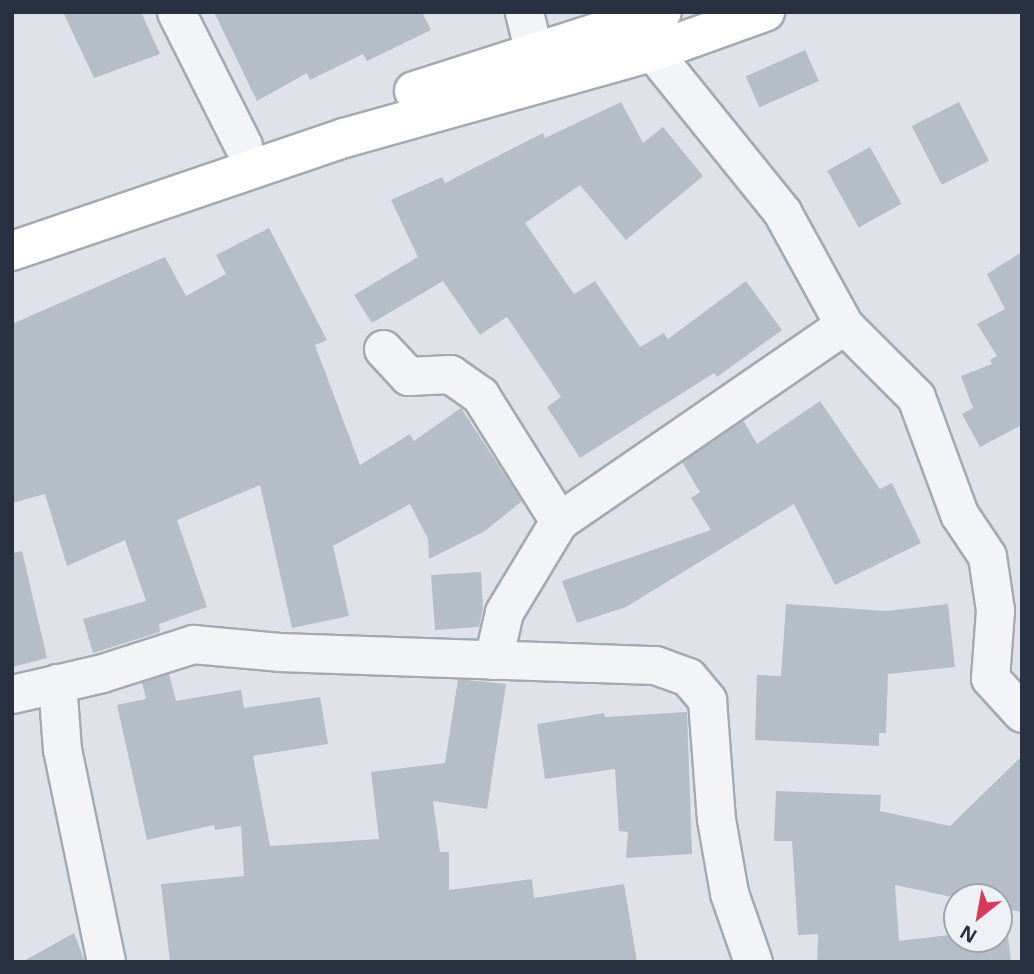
<!DOCTYPE html>
<html>
<head>
<meta charset="utf-8">
<style>
	body { margin:0 }
	#map { position:relative; width:1034px; height:974px; overflow:hidden; background:#dfe3e9; font-family:"Noto Sans",sans-serif }
	div>[style] { position:absolute }
	.building>* { inset:0; background:#b5bdc6; transform-origin:0 0 }
	.roads { filter:drop-shadow(2px 0 #a4aab3) drop-shadow(-2px 0 #a4aab3) drop-shadow(0 2px #a4aab3) drop-shadow(0 -2px #a4aab3) }
	.minor>* { height:37px; margin:-18.5px; padding:0 18.5px; transform-origin:18.5px; border-radius:18.5px; background:#f2f4f7 }
	.secondary>* { height:38px; margin:-19px; padding:0 19px; transform-origin:19px; border-radius:19px; background:#fff }
	span { translate:-50% -50%; white-space:nowrap; text-align:center; line-height:1.15; -webkit-text-stroke:7px #eef2f6; paint-order:stroke }
	.frame { position:absolute; inset:0; border:14px solid #263141; pointer-events:none }
	.north { position:absolute; left:943px; top:883px; width:70px; height:70px; box-sizing:border-box; background:#eef2f6; border:2px solid #9ea5ae; border-radius:50%; rotate:211deg; font-size:19px; font-weight:700; line-height:28px; text-align:center; color:#263141 }
	.north::after { content:''; display:block; margin:auto; width:24px; height:32px; background:#d73a5a; clip-path:polygon(50% 0,100% 100%,50% 72%,0 100%) }
</style>
</head>
<body>
<div id="map">
	<div class="building">
		<div style="clip-path:polygon(63px 12px,141px 12px,160px 54px,94px 78px)"></div>
		<div style="clip-path:polygon(214px 12px,422px 12px,431px 30px,367px 61px,363px 54px,310px 80px,307px 73px,257px 101px)"></div>
		<div style="left:805px;top:50px;width:34px;height:65px;rotate:66deg"></div>
		<div style="clip-path:polygon(621px 102px,643px 143px,663px 127px,703px 176px,626px 240px,580px 185px,525px 223px,574px 294px,595px 281px,640px 347px,664px 333px,668px 339px,746px 281px,782px 330px,717px 377px,714px 373px,580px 458px,547px 407px,561px 397px,507px 317px,480px 335px,443px 281px,372px 323px,354px 295px,418px 257px,391px 200px,442px 177px,445px 183px,543px 133px,545px 138px)"></div>
		<div style="left:959px;top:102px;width:66px;height:53px;rotate:63deg"></div>
		<div style="left:870px;top:147px;width:65px;height:49px;rotate:61deg"></div>
		<div style="clip-path:polygon(269px 228px,327px 340px,315px 345px,360px 465px,410px 434px,414px 441px,461px 408px,522px 501px,485px 531px,429px 559px,428px 539px,410px 504px,333px 546px,349px 616px,292px 628px,260px 485px,177px 520px,207px 607px,159px 624px,160px 632px,93px 653px,83px 619px,146px 601px,125px 540px,67px 566px,45px 494px,12px 503px,12px 324px,165px 257px,186px 296px,226px 274px,216px 255px)"></div>
		<div style="clip-path:polygon(1022px 252px,1022px 425px,980px 447px,962px 414px,973px 408px,961px 376px,992px 364px,990px 360px,997px 356px,977px 324px,1005px 309px,987px 274px)"></div>
		<div style="clip-path:polygon(820px 401px,880px 489px,892px 483px,921px 543px,835px 585px,794px 504px,626px 607px,577px 623px,562px 581px,711px 530px,691px 498px,700px 492px,682px 462px,743px 420px,757px 444px)"></div>
		<div style="clip-path:polygon(22px 551px,47px 658px,12px 667px,12px 553px)"></div>
		<div style="clip-path:polygon(481px 572px,483px 608px,479px 627px,435px 630px,431px 575px)"></div>
		<div style="clip-path:polygon(786px 604px,886px 611px,948px 604px,955px 667px,888px 674px,886px 733px,879px 733px,879px 746px,755px 740px,757px 675px,781px 676px)"></div>
		<div style="clip-path:polygon(169px 674px,176px 701px,241px 690px,244px 708px,320px 697px,328px 744px,253px 756px,270px 846px,379px 839px,371px 772px,445px 763px,458px 679px,506px 684px,487px 809px,433px 801px,440px 852px,449px 852px,449px 890px,532px 879px,534px 898px,624px 884px,637px 962px,170px 962px,161px 884px,244px 876px,241px 826px,215px 830px,214px 825px,147px 840px,117px 705px,146px 699px,142px 682px)"></div>
		<div style="clip-path:polygon(687px 712px,692px 854px,626px 858px,628px 832px,619px 831px,615px 769px,545px 779px,537px 724px,604px 713px,605px 717px)"></div>
		<div style="clip-path:polygon(1022px 756px,1022px 912px,999px 907px,999px 897px,957px 898px,895px 885px,899px 941px,957px 934px,957px 939px,999px 939px,999px 928px,1007px 927px,1011px 962px,817px 962px,818px 934px,798px 935px,792px 841px,774px 841px,776px 791px,881px 795px,880px 811px,950px 826px)"></div>
		<div style="clip-path:polygon(74px 933px,85px 962px,22px 962px)"></div>
	</div>
	<div class="roads">
		<div class="minor">
			<div style="left:176px;top:12px;width:149px;rotate:63.3deg"></div>
			<div style="left:524px;top:12px;width:42px;rotate:76.3deg"></div>
			<div style="left:653px;top:52px;width:206px;rotate:51.1deg"></div>
			<div style="left:782px;top:212px;width:129px;rotate:61.2deg"></div>
			<div style="left:844px;top:325px;width:102px;rotate:45deg"></div>
			<div style="left:916px;top:397px;width:125px;rotate:69.8deg"></div>
			<div style="left:959px;top:514px;width:50px;rotate:56.3deg"></div>
			<div style="left:987px;top:556px;width:55px;rotate:81.6deg"></div>
			<div style="left:995px;top:610px;width:68px;rotate:94.2deg"></div>
			<div style="left:990px;top:678px;width:47px;rotate:47.6deg"></div>
			<div style="left:383px;top:349px;width:37px;rotate:47deg"></div>
			<div style="left:408px;top:376px;width:42px;rotate:-2.7deg"></div>
			<div style="left:450px;top:374px;width:37px;rotate:35deg"></div>
			<div style="left:480px;top:395px;width:149px;rotate:57.9deg"></div>
			<div style="left:493px;top:660px;width:49px;rotate:-77.1deg"></div>
			<div style="left:504px;top:612px;width:106px;rotate:-58.9deg"></div>
			<div style="left:559px;top:521px;width:346px;rotate:-34.5deg"></div>
			<div style="left:57px;top:683px;width:66px;rotate:85.7deg"></div>
			<div style="left:62px;top:749px;width:217px;rotate:78.3deg"></div>
			<div style="left:12px;top:694px;width:92px;rotate:-13.1deg"></div>
			<div style="left:102px;top:673px;width:96px;rotate:-17.7deg"></div>
			<div style="left:193px;top:644px;width:86px;rotate:5.3deg"></div>
			<div style="left:279px;top:652px;width:376px;rotate:2deg"></div>
			<div style="left:655px;top:665px;width:35px;rotate:20deg"></div>
			<div style="left:688px;top:677px;width:30px;rotate:50deg"></div>
			<div style="left:707px;top:700px;width:119px;rotate:85.7deg"></div>
			<div style="left:716px;top:819px;width:75px;rotate:80deg"></div>
			<div style="left:729px;top:893px;width:73px;rotate:70.8deg"></div>
		</div>
		<div class="secondary">
			<div style="left:414px;top:91px;width:260px;rotate:-17.7deg"></div>
			<div style="left:12px;top:251px;width:351px;rotate:-18.8deg"></div>
			<div style="left:344px;top:138px;width:321px;rotate:-15.6deg"></div>
			<div style="left:653px;top:52px;width:119px;rotate:-19.7deg"></div>
		</div>
	</div>
	<div class="frame"></div>
	<div class="north">N</div>
</div>
</body>
</html>
